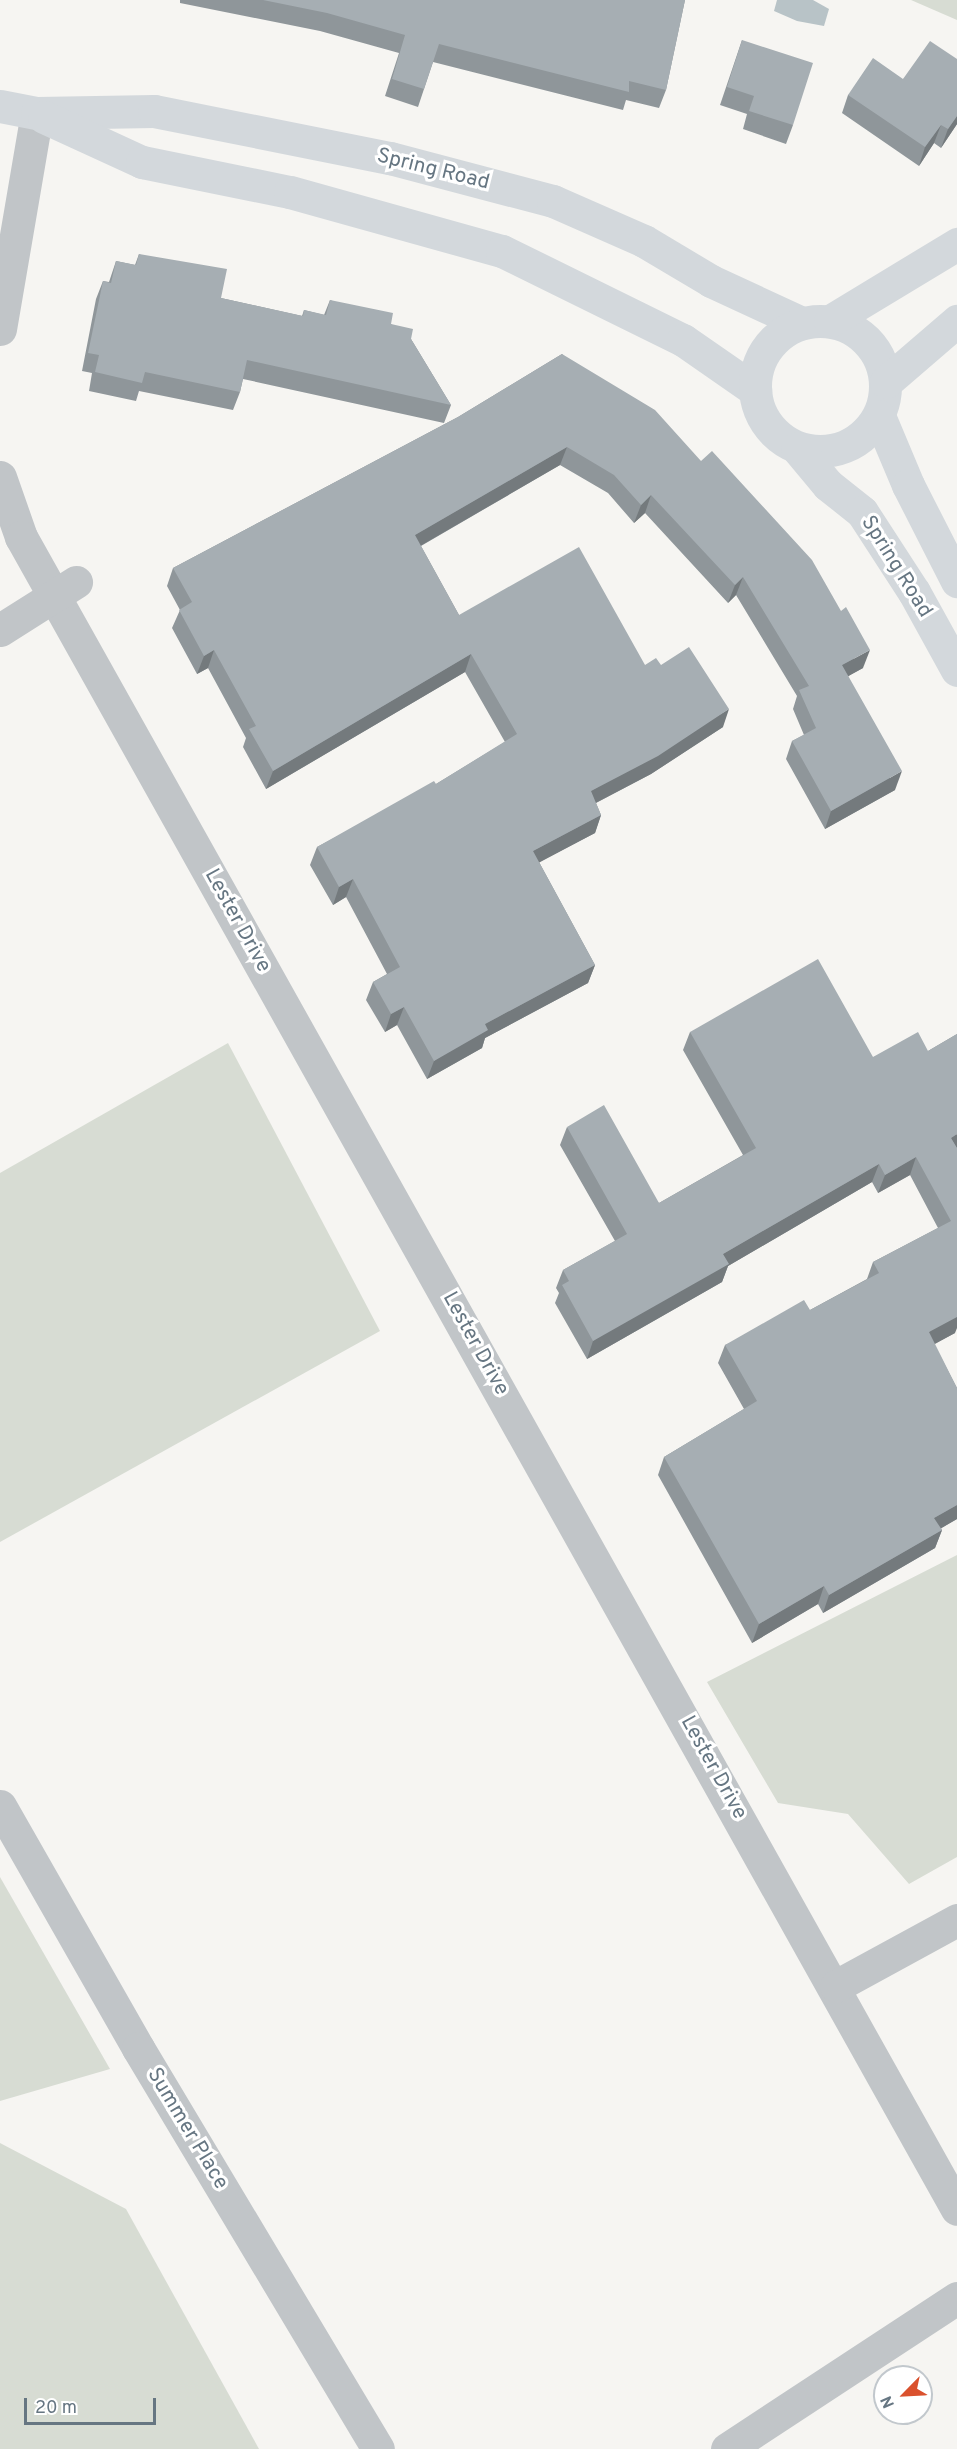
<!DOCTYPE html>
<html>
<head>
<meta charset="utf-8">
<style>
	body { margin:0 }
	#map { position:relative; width:957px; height:2449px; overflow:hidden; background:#f6f5f2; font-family:Overpass,sans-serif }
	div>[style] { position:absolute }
	.green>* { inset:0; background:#d7dcd3 }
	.water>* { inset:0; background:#b8c3c7 }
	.minor>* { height:33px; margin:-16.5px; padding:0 16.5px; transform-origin:16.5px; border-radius:16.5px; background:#c1c5c8 }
	.major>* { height:33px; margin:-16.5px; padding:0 16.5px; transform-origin:16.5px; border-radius:16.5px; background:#d3d8dc }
	.major>.ring { margin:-16.5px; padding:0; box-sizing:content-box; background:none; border:33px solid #d3d8dc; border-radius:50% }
	.wall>* { inset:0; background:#8f969a }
	.shaded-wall>* { inset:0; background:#747a7d }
	.building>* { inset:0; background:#a6aeb3 }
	span { translate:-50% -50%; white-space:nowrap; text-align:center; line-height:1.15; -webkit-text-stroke:6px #fff; paint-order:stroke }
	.street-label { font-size:21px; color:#667682 }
	.north { position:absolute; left:873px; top:2365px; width:60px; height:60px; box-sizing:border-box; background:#fff; border:2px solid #c2c8cd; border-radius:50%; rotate:246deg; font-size:16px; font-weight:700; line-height:24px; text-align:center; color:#667682 }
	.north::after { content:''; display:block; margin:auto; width:21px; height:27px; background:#da512d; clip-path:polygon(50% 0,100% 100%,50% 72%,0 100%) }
	.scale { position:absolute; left:24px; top:2398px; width:132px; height:27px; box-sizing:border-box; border:3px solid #667682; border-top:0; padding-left:8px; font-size:18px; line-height:21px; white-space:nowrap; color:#667682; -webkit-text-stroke:4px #fff; paint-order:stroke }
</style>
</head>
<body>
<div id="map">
	<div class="green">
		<div style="clip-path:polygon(911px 0,957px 0,957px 20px)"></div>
		<div style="clip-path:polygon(228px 1043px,380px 1331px,0 1542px,0 1173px)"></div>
		<div style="clip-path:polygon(957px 1555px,957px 1857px,909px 1884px,848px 1814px,778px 1803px,707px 1682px)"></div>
		<div style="clip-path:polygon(0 1877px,110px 2069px,0 2101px)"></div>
		<div style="clip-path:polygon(0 2143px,126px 2209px,259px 2449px,0 2449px)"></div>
	</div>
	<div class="water">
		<div style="clip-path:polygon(777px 0,813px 0,829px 9px,824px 26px,797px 21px,774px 11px)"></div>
	</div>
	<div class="minor">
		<div style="left:0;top:329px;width:219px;rotate:-80.3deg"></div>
		<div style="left:0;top:477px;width:64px;rotate:70.7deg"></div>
		<div style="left:21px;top:537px;width:1916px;rotate:60.76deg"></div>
		<div style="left:0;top:630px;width:90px;rotate:-32.3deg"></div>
		<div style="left:0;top:1806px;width:279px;rotate:60.3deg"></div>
		<div style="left:138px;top:2048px;width:467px;rotate:59.1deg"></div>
		<div style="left:836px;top:1986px;width:138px;rotate:-28.6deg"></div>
		<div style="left:727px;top:2449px;width:275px;rotate:-33.3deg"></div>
	</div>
	<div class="major">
		<div style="left:0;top:106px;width:38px;rotate:11deg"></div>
		<div style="left:37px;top:113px;width:117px;rotate:-1deg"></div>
		<div style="left:154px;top:111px;width:241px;rotate:11.3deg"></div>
		<div style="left:390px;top:158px;width:169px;rotate:14.8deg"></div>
		<div style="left:553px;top:201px;width:99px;rotate:23.7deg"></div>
		<div style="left:644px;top:241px;width:78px;rotate:30.8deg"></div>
		<div style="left:711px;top:281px;width:100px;rotate:24.8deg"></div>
		<div style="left:44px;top:117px;width:108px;rotate:24.7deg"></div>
		<div style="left:142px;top:162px;width:151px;rotate:11.5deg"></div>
		<div style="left:290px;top:192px;width:220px;rotate:15.6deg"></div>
		<div style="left:502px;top:251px;width:202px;rotate:26.2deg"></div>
		<div style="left:683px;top:340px;width:88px;rotate:34.8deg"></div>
		<div class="ring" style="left:755px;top:321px;width:97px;height:97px"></div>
		<div style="left:830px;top:321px;width:149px;rotate:-31.2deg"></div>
		<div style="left:886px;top:382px;width:94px;rotate:-40.7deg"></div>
		<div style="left:879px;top:416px;width:75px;rotate:67.2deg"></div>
		<div style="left:908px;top:485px;width:108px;rotate:63deg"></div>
		<div style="left:797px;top:448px;width:48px;rotate:50deg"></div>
		<div style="left:828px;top:485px;width:43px;rotate:38.5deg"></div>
		<div style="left:862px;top:512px;width:95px;rotate:57deg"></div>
		<div style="left:914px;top:592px;width:89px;rotate:61.1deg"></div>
	</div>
	<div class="wall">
		<div style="clip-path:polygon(180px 0,685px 0,666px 90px,659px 108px,626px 100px,623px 110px,433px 62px,418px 107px,385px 96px,399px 53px,320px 31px,180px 3px)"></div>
		<div style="clip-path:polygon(742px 40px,793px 125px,786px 144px,743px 129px,747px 114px,720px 105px)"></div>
		<div style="clip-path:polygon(957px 59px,957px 124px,941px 148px,934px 143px,919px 166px,842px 113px,848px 95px,903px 79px)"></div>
		<div style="clip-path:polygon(139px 254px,221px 298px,302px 316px,304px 310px,324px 315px,330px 300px,391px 324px,411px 339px,451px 405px,444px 423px,243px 379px,240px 392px,233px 410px,139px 391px,136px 401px,89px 391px,92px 373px,82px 371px,96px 299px,103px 281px,109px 282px,116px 261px,135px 265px)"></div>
		<div style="clip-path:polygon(562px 354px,863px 668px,848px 676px,895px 790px,825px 829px,786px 759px,792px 741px,804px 735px,793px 709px,797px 696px,736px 595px,728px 603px,645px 513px,634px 523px,608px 493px,560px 465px,421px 546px,459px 615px,645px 665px,661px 665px,723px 727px,651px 774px,596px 803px,601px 815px,595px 833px,539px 862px,595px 965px,588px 983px,485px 1038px,482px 1048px,427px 1079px,397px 1025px,385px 1032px,366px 1000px,373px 982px,387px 974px,346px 897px,333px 905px,310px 865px,317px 847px,436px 784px,505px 742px,465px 672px,266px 789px,243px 747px,246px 738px,208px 668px,197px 674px,172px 628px,180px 610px,167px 586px,173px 568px,458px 417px)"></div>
		<div style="clip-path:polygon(690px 1032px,873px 1057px,928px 1051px,957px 1034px,955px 1333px,934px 1344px,957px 1388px,957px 1519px,941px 1528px,942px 1530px,935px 1548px,823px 1613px,818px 1604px,752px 1643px,658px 1475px,664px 1457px,744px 1409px,718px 1363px,725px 1345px,810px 1310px,867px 1279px,873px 1262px,938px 1228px,910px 1175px,878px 1193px,872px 1182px,728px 1266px,722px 1282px,587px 1359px,555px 1303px,559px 1293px,556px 1288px,563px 1270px,615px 1241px,560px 1145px,567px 1127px,659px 1203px,743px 1155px,683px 1050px)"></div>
	</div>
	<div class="shaded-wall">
		<div style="clip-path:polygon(957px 116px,957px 124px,941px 148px,948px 129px)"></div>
		<div style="clip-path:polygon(941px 125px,934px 143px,919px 166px,925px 147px)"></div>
		<div style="clip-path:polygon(567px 447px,560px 465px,408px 553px,415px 535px)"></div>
		<div style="clip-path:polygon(651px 495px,645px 513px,634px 523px,641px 505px)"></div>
		<div style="clip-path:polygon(743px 577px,736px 595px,728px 603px,735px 585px)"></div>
		<div style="clip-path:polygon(214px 650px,208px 668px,197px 674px,204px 656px)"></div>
		<div style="clip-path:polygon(870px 650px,863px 668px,836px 683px,842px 665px)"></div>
		<div style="clip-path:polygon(471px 654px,465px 672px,266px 789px,273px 771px)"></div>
		<div style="clip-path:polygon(729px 709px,723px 727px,651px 774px,584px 809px,591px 791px)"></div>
		<div style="clip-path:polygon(902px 771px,895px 790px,825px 829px,831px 811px)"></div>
		<div style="clip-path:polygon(601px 815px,595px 833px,527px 869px,533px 851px)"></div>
		<div style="clip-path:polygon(353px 879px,346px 897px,333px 905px,339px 887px)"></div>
		<div style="clip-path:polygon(595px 965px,588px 983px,485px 1038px,482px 1048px,427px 1079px,434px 1061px,485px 1024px)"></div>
		<div style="clip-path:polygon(404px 1007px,397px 1025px,385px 1032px,391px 1014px)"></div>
		<div style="clip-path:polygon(957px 1134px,957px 1149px,951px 1138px)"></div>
		<div style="clip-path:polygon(916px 1157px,910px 1175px,878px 1193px,885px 1175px)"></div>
		<div style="clip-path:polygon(879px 1164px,872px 1182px,728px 1266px,722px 1282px,587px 1359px,593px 1341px,723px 1254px)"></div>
		<div style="clip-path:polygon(957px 1307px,957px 1328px,955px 1333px,922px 1351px,929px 1332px)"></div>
		<div style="clip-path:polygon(957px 1505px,957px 1519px,928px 1536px,934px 1518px)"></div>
		<div style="clip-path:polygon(942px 1530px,935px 1548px,823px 1613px,829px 1595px)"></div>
		<div style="clip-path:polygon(824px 1586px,818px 1604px,752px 1643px,759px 1624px)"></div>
	</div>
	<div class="building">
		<div style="clip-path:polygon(263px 0,685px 0,666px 90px,629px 81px,629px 92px,439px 44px,424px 89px,392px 79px,405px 35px,327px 13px)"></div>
		<div style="clip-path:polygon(742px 40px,813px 63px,793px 125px,749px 111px,754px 96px,727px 87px)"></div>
		<div style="clip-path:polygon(930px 41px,957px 59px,957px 116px,948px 129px,941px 125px,925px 147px,848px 95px,873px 58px,903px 79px)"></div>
		<div style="clip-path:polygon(139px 254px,227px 269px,221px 298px,303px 316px,304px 310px,326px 315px,330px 300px,393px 313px,391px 324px,413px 329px,411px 339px,451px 405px,247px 360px,240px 392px,145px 372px,142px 383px,95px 372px,99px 355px,88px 353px,103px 281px,111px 283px,116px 261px,136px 265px)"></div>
		<div style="clip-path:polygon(562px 354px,655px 410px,701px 461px,712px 451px,812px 560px,841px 611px,846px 607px,870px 650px,842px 665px,902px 771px,831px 811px,792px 741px,816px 728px,799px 690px,809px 686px,743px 577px,735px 585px,651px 495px,641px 505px,614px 475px,567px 447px,415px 535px,459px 615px,579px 547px,645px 665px,656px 658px,661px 665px,689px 647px,729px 709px,658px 756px,591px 791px,601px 815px,533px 851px,595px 965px,485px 1024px,488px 1030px,434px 1061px,404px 1007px,391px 1014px,373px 982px,400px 967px,353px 879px,339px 887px,317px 847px,434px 781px,436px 784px,517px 734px,471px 654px,273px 771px,249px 729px,256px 726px,214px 650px,204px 656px,179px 610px,192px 602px,173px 568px,458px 417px)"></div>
		<div style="clip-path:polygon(818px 959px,873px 1057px,918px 1032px,928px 1051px,957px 1034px,957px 1134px,951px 1138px,957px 1148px,957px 1317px,929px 1332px,957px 1388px,957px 1505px,934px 1518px,942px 1530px,829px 1595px,824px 1586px,759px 1624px,664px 1457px,757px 1401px,725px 1345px,804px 1300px,810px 1310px,879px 1273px,873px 1262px,951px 1221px,916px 1157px,885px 1175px,879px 1164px,723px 1254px,729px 1264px,593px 1341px,562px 1285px,569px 1281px,563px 1270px,627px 1234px,567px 1127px,604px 1105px,659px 1203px,756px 1148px,690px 1032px)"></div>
	</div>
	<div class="street-label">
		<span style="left:433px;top:170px;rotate:14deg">Spring Road</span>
		<span style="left:896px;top:567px;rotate:58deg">Spring Road</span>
		<span style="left:237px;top:921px;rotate:61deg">Lester Drive</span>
		<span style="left:475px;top:1344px;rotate:61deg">Lester Drive</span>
		<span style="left:713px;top:1768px;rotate:61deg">Lester Drive</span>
		<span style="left:187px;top:2129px;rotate:59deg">Summer Place</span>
	</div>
	<div class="north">N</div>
	<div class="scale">20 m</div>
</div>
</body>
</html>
